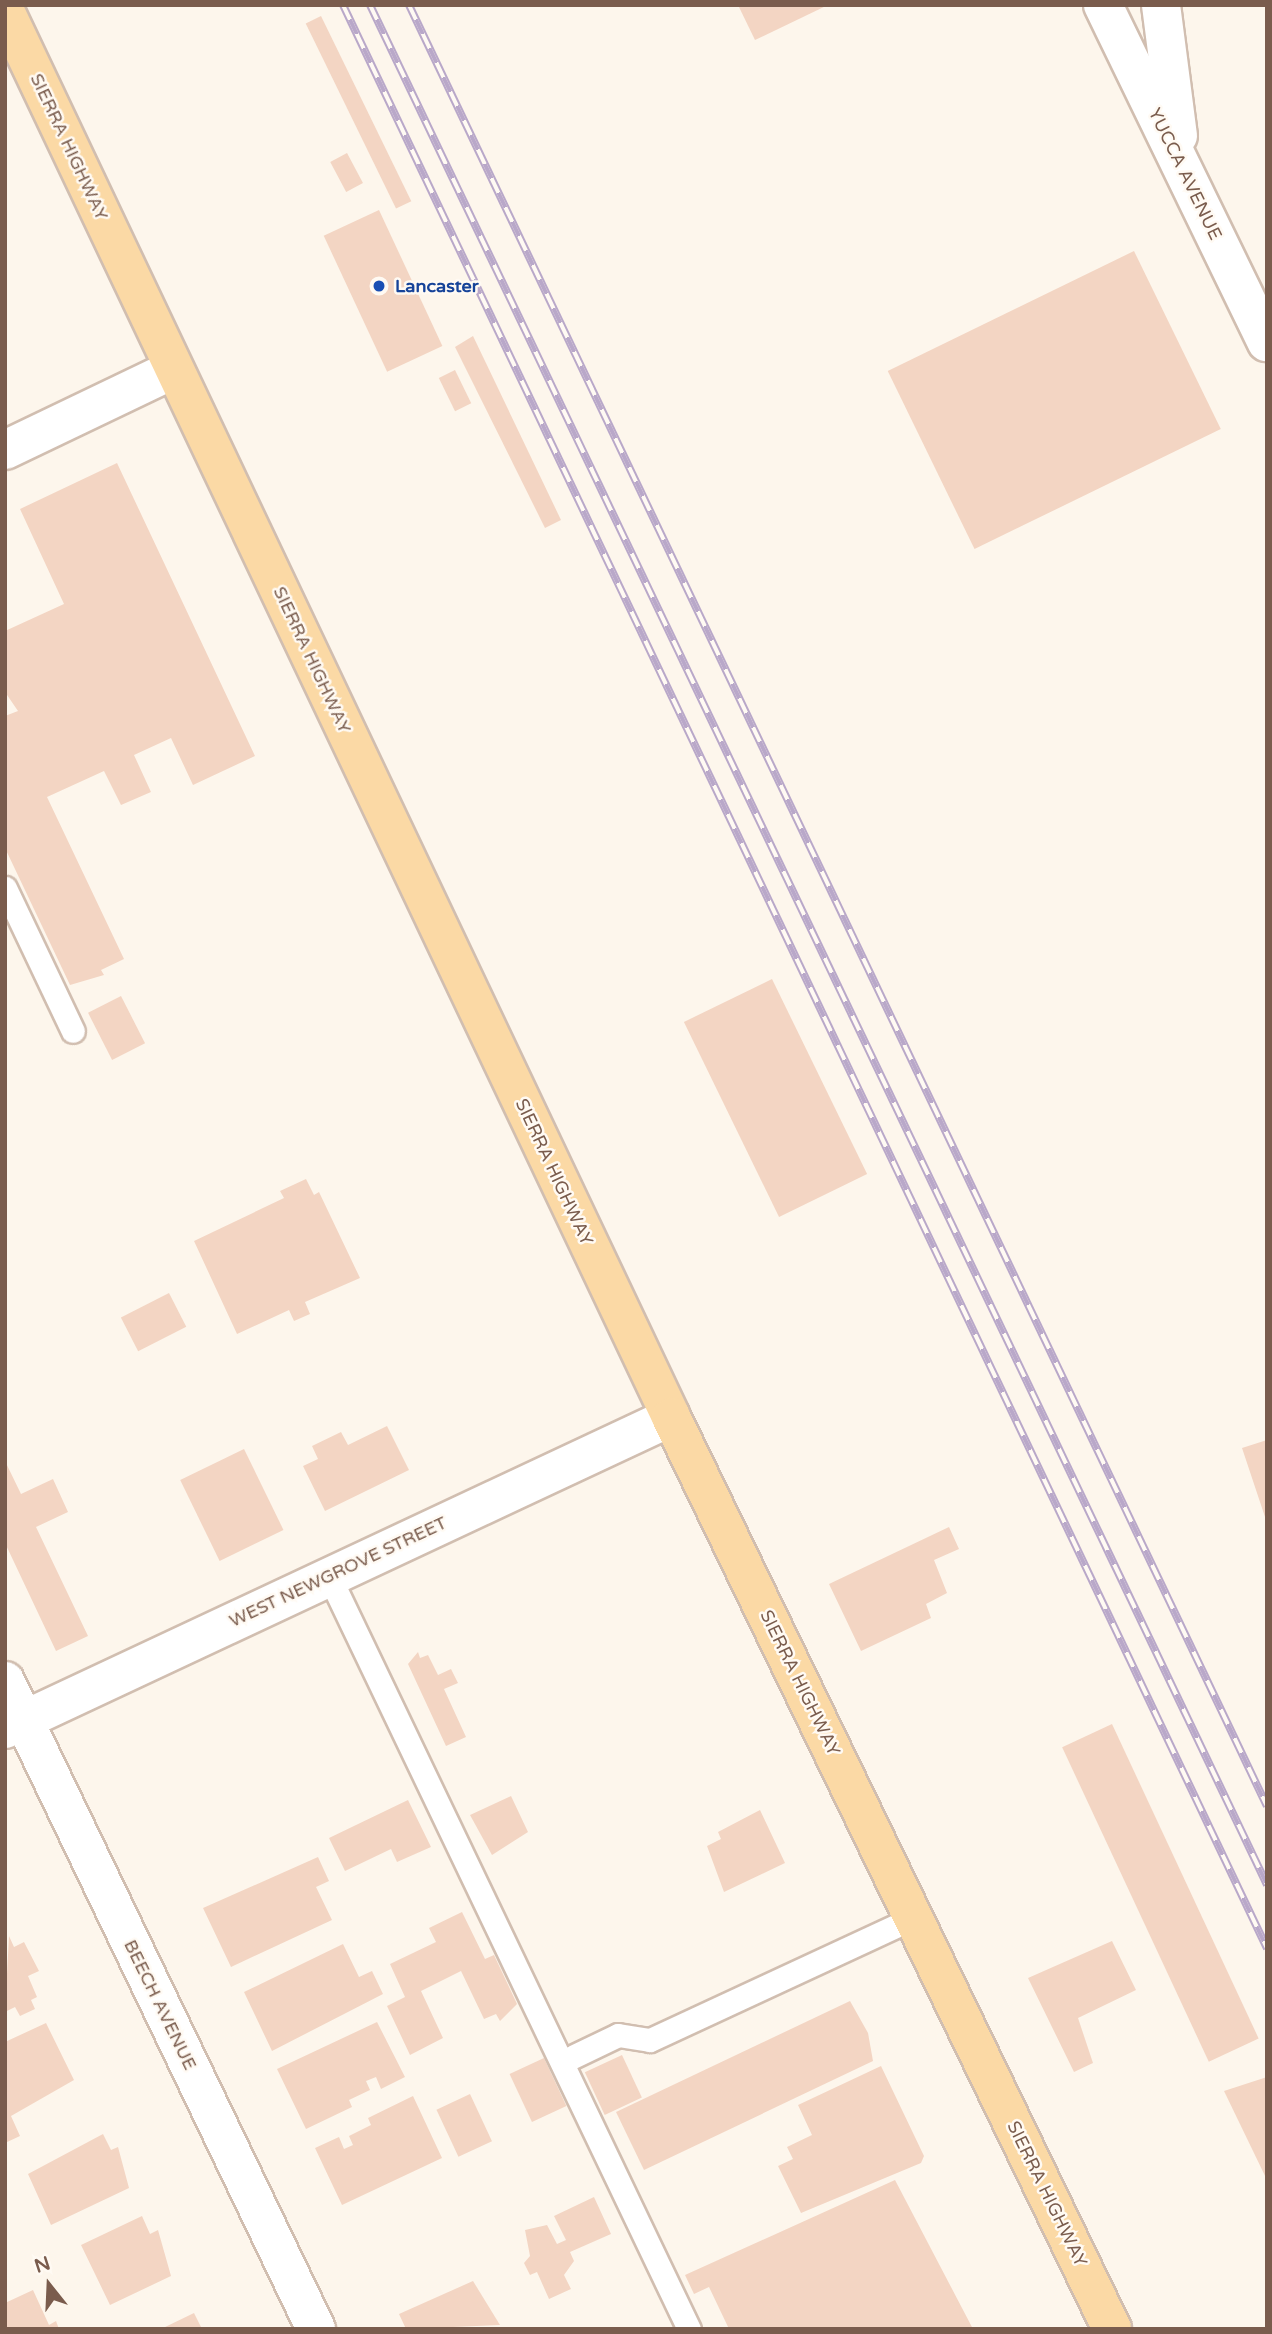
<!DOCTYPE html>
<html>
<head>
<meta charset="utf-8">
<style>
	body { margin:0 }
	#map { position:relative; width:1272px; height:2334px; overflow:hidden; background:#fdf6ec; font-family:"Varela Round",sans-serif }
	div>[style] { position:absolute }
	.building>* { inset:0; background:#f3d5c3; transform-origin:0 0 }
	.roads { filter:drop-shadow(2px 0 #d1beb0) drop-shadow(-2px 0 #d1beb0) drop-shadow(0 2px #d1beb0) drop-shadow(0 -2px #d1beb0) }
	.service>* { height:23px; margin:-11.5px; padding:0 11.5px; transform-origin:11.5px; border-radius:11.5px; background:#fff }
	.minor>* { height:38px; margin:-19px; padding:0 19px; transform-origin:19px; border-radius:19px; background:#fff }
	.primary>* { height:38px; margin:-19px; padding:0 19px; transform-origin:19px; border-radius:19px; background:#fbd9a5 }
	.rail>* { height:8px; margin-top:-4px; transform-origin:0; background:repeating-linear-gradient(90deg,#fffaf3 0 16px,#b9a8c9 0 32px); box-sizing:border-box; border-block:2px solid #b9a8c9 }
	.dots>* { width:19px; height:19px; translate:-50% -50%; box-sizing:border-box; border:4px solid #fffaf3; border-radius:50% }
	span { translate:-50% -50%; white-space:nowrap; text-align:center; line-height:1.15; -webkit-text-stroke:5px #fffaf3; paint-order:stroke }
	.street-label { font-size:18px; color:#7a5c4d }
	.transit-label { font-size:18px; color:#164399; font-weight:700 }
	.left { translate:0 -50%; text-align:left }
	.frame { position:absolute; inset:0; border:7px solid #7a5c4d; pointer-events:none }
	.north { position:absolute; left:14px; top:2250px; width:70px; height:70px; -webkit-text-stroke:5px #fffaf3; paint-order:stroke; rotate:342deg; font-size:19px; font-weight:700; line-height:28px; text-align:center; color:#7a5c4d }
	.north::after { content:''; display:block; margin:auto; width:24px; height:32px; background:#7a5c4d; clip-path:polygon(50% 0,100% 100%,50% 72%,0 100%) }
</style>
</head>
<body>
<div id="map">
	<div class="building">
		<div style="clip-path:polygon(738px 5px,828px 5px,755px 40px)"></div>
		<div style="left:321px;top:16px;width:206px;height:17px;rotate:64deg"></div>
		<div style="left:347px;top:153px;width:34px;height:19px;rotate:62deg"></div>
		<div style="left:379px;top:210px;width:150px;height:61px;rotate:65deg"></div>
		<div style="left:1134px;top:251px;width:198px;height:274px;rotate:64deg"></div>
		<div style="clip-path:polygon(473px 336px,561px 520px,545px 528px,455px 347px)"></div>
		<div style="left:455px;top:370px;width:37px;height:18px;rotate:64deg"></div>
		<div style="clip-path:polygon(117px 463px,255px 756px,193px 785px,171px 738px,134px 755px,151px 792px,121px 805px,104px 771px,47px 797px,124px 959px,101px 970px,104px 975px,70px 985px,5px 848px,5px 716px,18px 711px,5px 692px,5px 631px,64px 604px,20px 509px)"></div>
		<div style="left:772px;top:979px;width:217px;height:98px;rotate:64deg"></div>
		<div style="left:121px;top:996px;width:53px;height:37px;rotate:63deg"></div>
		<div style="clip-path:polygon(306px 1179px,314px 1195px,319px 1192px,360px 1278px,305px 1302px,310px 1314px,294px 1321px,289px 1310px,237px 1334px,194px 1241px,284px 1198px,280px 1191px)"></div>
		<div style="left:169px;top:1293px;width:38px;height:54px;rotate:63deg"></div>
		<div style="clip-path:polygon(387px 1426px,409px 1470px,325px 1511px,303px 1466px,318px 1459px,312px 1446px,341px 1432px,348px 1445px)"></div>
		<div style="clip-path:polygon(1267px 1440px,1267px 1520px,1266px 1520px,1242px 1448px)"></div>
		<div style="left:244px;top:1449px;width:90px;height:71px;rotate:64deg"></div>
		<div style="clip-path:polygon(5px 1461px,21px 1494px,53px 1479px,68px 1512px,36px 1527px,88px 1636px,56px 1651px,5px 1543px)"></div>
		<div style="clip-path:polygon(949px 1527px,959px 1549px,934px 1560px,947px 1593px,926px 1604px,931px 1618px,861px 1651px,829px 1584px)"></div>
		<div style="clip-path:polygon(418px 1652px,420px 1658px,428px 1655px,438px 1675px,451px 1669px,458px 1683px,444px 1689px,466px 1737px,446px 1746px,408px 1664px)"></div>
		<div style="left:1112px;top:1724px;width:347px;height:55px;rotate:65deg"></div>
		<div style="clip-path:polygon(511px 1796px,528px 1832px,492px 1855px,470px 1815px)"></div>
		<div style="clip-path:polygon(408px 1800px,431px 1847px,397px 1862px,391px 1849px,345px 1871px,329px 1838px)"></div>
		<div style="clip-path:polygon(760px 1810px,785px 1863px,724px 1892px,707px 1846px,721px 1839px,718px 1832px)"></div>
		<div style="clip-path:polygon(318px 1857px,329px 1881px,316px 1887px,332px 1920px,231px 1967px,203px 1908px)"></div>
		<div style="clip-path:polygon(462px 1912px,485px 1959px,494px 1955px,517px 2004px,500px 2021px,496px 2014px,484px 2019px,461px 1971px,421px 1991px,443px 2038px,410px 2055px,387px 2006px,405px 1997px,390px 1964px,436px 1942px,429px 1928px)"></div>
		<div style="clip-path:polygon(9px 1936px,14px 1947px,24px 1942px,39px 1971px,28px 1976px,37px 1997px,31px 2000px,35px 2009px,20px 2016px,15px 2007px,5px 2012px)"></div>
		<div style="clip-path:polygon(1112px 1941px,1136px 1990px,1078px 2018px,1093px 2063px,1074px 2072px,1028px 1978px)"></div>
		<div style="clip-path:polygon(343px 1944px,359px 1977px,372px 1971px,383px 1994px,272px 2051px,244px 1992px)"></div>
		<div style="clip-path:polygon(850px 2001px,868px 2033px,873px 2061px,644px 2170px,616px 2112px)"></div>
		<div style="clip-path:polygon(377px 2022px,405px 2077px,381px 2089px,376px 2077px,366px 2081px,370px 2090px,349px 2100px,352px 2107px,306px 2129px,277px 2069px)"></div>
		<div style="clip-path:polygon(46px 2023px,74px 2080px,11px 2116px,20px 2136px,5px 2143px,5px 2042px)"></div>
		<div style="left:622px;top:2055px;width:47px;height:41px;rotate:65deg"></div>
		<div style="left:544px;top:2058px;width:53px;height:38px;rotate:65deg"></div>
		<div style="clip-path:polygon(881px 2066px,924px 2156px,921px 2163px,801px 2213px,778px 2166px,793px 2159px,787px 2147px,812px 2135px,798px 2105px)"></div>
		<div style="clip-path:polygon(1267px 2077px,1267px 2180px,1224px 2091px)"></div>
		<div style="left:470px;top:2094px;width:52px;height:37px;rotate:65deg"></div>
		<div style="clip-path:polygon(413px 2096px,442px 2158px,342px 2205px,315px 2148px,339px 2137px,344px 2149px,353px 2145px,349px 2136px,371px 2125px,368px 2118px)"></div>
		<div style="clip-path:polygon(103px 2134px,111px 2150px,118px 2147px,129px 2188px,51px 2225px,28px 2174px)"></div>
		<div style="clip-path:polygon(895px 2180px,973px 2329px,729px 2329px,709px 2287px,694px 2294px,685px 2275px)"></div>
		<div style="clip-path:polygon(594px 2197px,611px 2234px,570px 2252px,574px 2261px,564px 2275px,571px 2289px,549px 2299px,537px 2272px,530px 2275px,524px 2263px,530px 2256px,525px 2230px,547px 2225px,557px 2244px,566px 2240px,554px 2216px)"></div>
		<div style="clip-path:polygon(142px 2216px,150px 2234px,158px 2230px,171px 2276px,110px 2305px,81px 2245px)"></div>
		<div style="clip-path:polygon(473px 2281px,500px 2325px,406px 2329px,399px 2314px)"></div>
		<div style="clip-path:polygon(33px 2290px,49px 2325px,56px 2321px,59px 2329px,5px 2329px,5px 2303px)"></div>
		<div style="clip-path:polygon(194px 2313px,202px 2329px,161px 2329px)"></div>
	</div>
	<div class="roads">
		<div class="service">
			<div style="left:5px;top:888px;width:158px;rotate:64.6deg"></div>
			<div style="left:329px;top:1576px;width:835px;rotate:64.45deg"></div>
			<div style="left:562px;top:2062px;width:62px;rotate:-25.7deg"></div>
			<div style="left:618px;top:2035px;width:32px;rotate:9deg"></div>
			<div style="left:650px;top:2040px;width:290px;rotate:-24.9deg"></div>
		</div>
		<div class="minor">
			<div style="left:1103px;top:5px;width:375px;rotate:64.1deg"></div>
			<div style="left:1161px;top:5px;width:132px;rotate:82.6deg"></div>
			<div style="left:5px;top:450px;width:187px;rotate:-25.6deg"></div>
			<div style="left:5px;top:1681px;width:719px;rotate:64.36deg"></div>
			<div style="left:5px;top:1729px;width:735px;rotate:-25.1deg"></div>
		</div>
		<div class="primary">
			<div style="left:5px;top:11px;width:1556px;rotate:64.65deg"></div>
			<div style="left:671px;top:1417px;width:1013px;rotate:64.19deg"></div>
		</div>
	</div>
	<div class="rail">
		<div style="left:343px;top:5px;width:2152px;rotate:64.57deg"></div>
		<div style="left:370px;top:5px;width:2083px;rotate:64.49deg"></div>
		<div style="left:409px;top:5px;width:1995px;rotate:64.53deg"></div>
	</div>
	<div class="dots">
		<div style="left:379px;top:286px;background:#1a4fb4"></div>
	</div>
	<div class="street-label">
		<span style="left:69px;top:147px;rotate:65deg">SIERRA HIGHWAY</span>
		<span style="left:1185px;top:174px;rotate:64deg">YUCCA AVENUE</span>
		<span style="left:312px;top:660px;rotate:65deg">SIERRA HIGHWAY</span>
		<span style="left:554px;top:1172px;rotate:65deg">SIERRA HIGHWAY</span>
		<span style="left:338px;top:1572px;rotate:-25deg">WEST NEWGROVE STREET</span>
		<span style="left:800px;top:1683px;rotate:64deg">SIERRA HIGHWAY</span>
		<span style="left:160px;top:2005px;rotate:64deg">BEECH AVENUE</span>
		<span style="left:1047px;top:2194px;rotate:64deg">SIERRA HIGHWAY</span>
	</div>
	<div class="transit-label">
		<span class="left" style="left:395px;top:286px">Lancaster</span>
	</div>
	<div class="frame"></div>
	<div class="north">N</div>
</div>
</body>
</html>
